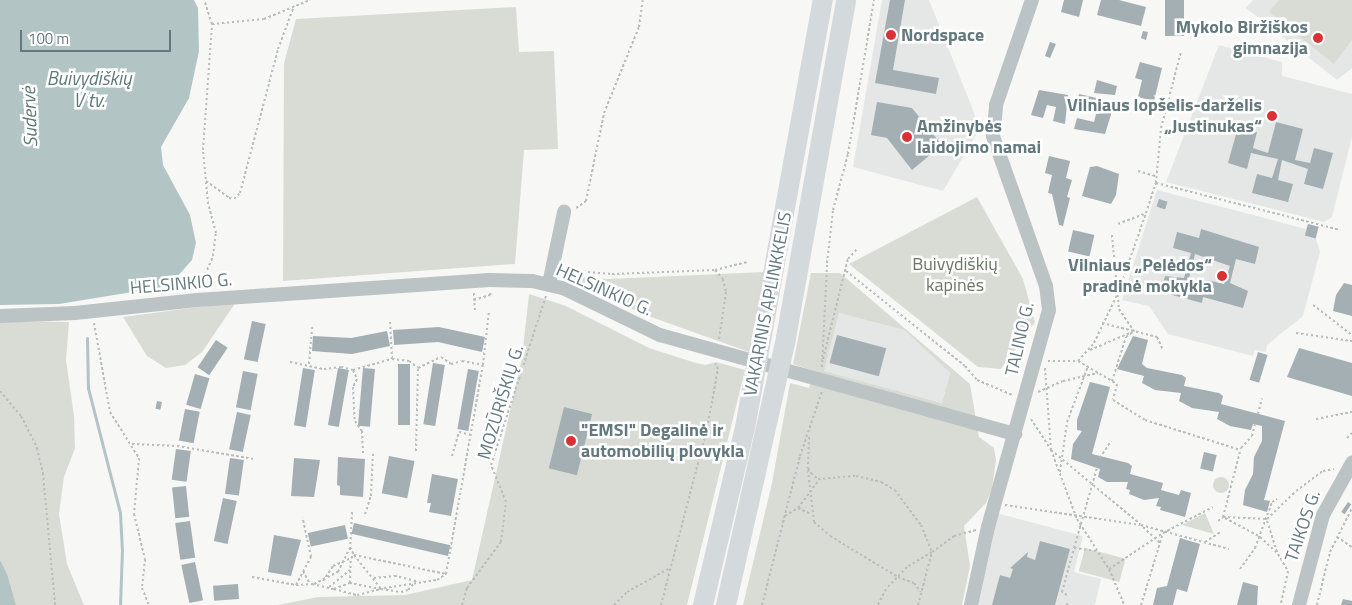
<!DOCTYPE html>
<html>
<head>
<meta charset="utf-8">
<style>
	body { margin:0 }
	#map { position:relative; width:1352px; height:605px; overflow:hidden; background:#f7f7f5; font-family:"Titillium Web",sans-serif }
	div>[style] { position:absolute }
	.built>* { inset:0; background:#e5e7e6 }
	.green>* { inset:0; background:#d9dcd4; transform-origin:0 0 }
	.round { border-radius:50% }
	.water>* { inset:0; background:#b3c4c5 }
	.stream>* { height:3px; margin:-1.5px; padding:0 1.5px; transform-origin:1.5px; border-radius:1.5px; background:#b3c4c5 }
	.building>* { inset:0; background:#a3afb2; transform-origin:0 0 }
	.path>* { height:2px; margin-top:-1px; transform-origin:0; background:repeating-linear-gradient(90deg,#b7bcbd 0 2.5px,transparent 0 5px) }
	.minor>* { height:14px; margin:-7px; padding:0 7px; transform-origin:7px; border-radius:7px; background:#bcc3c4 }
	.highway>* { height:20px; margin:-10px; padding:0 10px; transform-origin:10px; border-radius:10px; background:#d4d9db }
	.dots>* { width:14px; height:14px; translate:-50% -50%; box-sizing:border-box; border:2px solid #fff; border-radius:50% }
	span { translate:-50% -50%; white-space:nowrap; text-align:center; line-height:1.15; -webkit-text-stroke:5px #fff; paint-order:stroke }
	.poi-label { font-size:18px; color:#64797e; font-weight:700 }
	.right { translate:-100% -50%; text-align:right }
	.left { translate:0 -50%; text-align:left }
	.park-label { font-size:18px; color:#6b7763 }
	.street-label { font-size:18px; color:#64797e }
	.water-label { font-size:19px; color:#5f7879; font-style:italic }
	.scale { position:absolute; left:20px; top:30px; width:151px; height:22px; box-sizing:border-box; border:2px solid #64797e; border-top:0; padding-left:6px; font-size:15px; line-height:18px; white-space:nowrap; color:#64797e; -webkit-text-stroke:4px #fff; paint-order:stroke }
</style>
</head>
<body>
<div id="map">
	<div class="built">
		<div style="clip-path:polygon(882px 0,929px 0,973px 110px,979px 130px,943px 191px,853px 167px)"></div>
		<div style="clip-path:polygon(1253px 0,1352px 0,1352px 68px,1337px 80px,1246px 8px)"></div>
		<div style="clip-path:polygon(1219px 45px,1282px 62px,1282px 76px,1352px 94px,1352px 137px,1332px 217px,1324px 222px,1166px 182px)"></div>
		<div style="clip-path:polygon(1157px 190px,1306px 229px,1308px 224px,1319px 227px,1316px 239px,1320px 252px,1303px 316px,1267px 345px,1266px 352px,1255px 350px,1253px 356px,1168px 334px,1149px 306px,1122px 300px)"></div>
		<div style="clip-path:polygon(839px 313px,904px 330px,950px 373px,942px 403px,823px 371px)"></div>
		<div style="clip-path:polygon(996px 513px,1083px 536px,1074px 572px,1101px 579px,1095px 605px,975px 605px)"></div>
	</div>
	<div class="green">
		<div style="clip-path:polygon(1279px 0,1352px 0,1352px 40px,1334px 64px,1269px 12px)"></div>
		<div style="clip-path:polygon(516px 7px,519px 52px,554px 51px,558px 149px,524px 150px,515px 264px,283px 281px,284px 63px,296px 19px)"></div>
		<div style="clip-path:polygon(977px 197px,1023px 279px,1035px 322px,1001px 369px,978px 367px,849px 264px)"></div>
		<div style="clip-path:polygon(765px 272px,749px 352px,640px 313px,570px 277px,609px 279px)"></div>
		<div style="clip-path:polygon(evenodd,811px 273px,840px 273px,970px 384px,979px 437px,994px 448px,996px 460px,992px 488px,986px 503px,964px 526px,970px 566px,962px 605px,743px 605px,772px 483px,790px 383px,809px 388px,814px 371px,793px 364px,811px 273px,839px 313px,904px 330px,950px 373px,942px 403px,824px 371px,839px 313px)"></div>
		<div style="clip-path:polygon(529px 294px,566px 306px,649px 348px,696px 363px,705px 365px,716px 362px,745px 370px,687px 605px,278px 605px,318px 597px,405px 595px,472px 580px,522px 358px)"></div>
		<div style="clip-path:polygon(236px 302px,202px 352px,185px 365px,166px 368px,147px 356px,123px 317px)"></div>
		<div style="clip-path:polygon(0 321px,69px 322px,66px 360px,74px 416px,75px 448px,64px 477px,59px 514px,67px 564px,84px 605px,16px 605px,0 560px)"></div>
		<div class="round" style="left:1213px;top:477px;width:16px;height:16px"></div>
		<div style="clip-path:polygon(1205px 513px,1214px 534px,1182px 525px)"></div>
		<div style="left:1085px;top:548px;width:42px;height:24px;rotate:15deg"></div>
	</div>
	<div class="water">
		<div style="clip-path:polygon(0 0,194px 0,198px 8px,199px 51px,189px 98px,161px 147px,163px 165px,190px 215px,196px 243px,192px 260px,169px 286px,59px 304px,0 305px)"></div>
		<div style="clip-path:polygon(0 560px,7px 574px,16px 605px,0 605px)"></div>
	</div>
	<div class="stream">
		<div style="left:87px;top:338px;width:50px;rotate:88.9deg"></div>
		<div style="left:88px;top:388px;width:129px;rotate:75.6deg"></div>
		<div style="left:120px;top:513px;width:37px;rotate:87deg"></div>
		<div style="left:122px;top:550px;width:55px;rotate:92.1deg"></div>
	</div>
	<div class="building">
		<div style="clip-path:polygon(890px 0,905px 0,893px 70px,939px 78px,936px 94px,875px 83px)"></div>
		<div style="clip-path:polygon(1064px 0,1083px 0,1079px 17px,1061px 12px)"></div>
		<div style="clip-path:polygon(1101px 0,1119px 0,1146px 7px,1141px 26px,1097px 15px)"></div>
		<div style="left:1165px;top:0;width:19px;height:36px"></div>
		<div style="clip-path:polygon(1143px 31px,1148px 32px,1146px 40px,1141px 38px)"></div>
		<div style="clip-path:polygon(1050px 42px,1056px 44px,1050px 58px,1045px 56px)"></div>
		<div style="clip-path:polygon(1140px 62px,1162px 68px,1154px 101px,1138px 97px,1142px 80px,1135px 78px)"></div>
		<div style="clip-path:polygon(1097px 80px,1117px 86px,1115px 95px,1094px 93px)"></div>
		<div style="clip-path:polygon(1039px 90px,1068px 95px,1065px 124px,1053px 121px,1056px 107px,1047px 105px,1043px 118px,1031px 115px)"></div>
		<div style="clip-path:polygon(1079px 94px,1101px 99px,1099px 104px,1113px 108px,1105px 134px,1074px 129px,1077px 118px,1094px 122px,1097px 110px,1076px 105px)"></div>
		<div style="clip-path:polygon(877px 102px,912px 108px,942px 145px,912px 170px,887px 138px,871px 135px)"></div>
		<div style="clip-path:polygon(1276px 122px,1303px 129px,1295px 160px,1310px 163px,1314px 148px,1333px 153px,1323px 189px,1304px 184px,1308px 169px,1282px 160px,1278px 180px,1293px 184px,1288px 202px,1252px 193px,1257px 174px,1272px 178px,1278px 159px,1251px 153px,1247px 169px,1228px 163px,1238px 127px,1257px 132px,1253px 148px,1268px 153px)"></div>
		<div style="clip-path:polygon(1049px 156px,1070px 161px,1066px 178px,1072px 180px,1067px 197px,1070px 198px,1063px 226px,1059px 225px,1052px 194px,1048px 193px,1052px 175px,1045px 173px)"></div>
		<div style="clip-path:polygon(1097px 166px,1119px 174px,1116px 195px,1111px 204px,1082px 196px,1090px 167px)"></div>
		<div style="left:1159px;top:199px;width:9px;height:8px;rotate:18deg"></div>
		<div style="left:1308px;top:224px;width:11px;height:12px;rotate:15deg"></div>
		<div style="clip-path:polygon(evenodd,1201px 229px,1259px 247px,1255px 264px,1236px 259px,1230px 283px,1248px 291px,1243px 308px,1203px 297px,1202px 303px,1161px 292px,1165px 276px,1184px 278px,1191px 253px,1173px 248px,1177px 232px,1199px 238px,1201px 229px,1195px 254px,1230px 266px,1224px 284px,1207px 280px,1205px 286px,1188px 282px,1195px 254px)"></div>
		<div style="left:1073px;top:230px;width:22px;height:22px;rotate:13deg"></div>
		<div style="clip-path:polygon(1344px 283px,1352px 285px,1352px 316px,1333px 311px,1336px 295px)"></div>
		<div style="left:252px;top:321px;width:14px;height:39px;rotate:12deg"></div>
		<div style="clip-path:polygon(439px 327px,485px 337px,482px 352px,438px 342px,394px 345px,393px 330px)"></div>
		<div style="clip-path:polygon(387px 331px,390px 346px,352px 354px,312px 351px,313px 336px,351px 338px)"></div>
		<div style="left:837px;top:335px;width:51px;height:29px;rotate:15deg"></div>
		<div style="clip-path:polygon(1133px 336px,1148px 340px,1142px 364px,1147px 368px,1182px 375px,1186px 378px,1184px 386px,1219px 393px,1223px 396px,1221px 404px,1285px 421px,1264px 500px,1270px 501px,1267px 512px,1243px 505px,1245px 490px,1253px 474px,1254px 457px,1262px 441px,1262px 426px,1253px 424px,1251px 430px,1230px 426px,1217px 419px,1219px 412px,1192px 408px,1179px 401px,1181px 393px,1155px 390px,1142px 383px,1144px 376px,1117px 369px)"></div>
		<div style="left:216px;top:340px;width:14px;height:33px;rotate:34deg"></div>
		<div style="clip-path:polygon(1299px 348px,1352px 363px,1352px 396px,1287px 377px)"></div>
		<div style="left:1258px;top:352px;width:10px;height:29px;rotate:17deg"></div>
		<div style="left:433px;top:363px;width:12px;height:62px;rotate:9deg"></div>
		<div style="left:398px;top:364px;width:12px;height:61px"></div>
		<div style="left:303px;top:368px;width:12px;height:58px;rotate:9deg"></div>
		<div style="left:338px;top:368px;width:11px;height:58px;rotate:10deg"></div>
		<div style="left:363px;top:368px;width:12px;height:58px;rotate:5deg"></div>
		<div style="left:468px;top:369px;width:11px;height:61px;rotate:10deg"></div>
		<div style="left:243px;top:371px;width:15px;height:37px;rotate:11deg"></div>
		<div style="left:195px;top:374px;width:15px;height:32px;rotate:16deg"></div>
		<div style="clip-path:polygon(1090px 382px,1110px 387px,1092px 454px,1128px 463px,1132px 466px,1130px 474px,1163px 483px,1161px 490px,1179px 495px,1181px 490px,1191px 493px,1185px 517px,1160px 510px,1161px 507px,1156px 506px,1159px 498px,1144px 500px,1129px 494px,1130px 490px,1126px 489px,1128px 482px,1107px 482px,1098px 477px,1100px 469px,1071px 459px,1073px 444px,1082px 431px,1077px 430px,1077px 420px)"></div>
		<div style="left:157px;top:401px;width:5px;height:8px;rotate:11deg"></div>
		<div style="left:564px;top:407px;width:29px;height:63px;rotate:14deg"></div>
		<div style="left:185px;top:409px;width:15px;height:32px;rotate:11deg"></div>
		<div style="left:237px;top:412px;width:14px;height:38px;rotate:12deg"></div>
		<div style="left:176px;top:449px;width:15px;height:31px;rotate:8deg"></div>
		<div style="left:1204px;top:452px;width:13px;height:17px;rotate:13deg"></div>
		<div style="left:389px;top:456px;width:26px;height:38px;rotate:11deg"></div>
		<div style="clip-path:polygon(338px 457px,365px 459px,363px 497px,340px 495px,340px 486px,337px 485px)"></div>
		<div style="left:230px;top:458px;width:14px;height:36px;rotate:8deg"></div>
		<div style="clip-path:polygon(294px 458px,320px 460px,314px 497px,291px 496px)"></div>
		<div style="clip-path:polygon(432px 474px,458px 479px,451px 516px,429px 512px,431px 503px,427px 503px)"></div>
		<div style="left:186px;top:486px;width:31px;height:14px;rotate:84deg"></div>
		<div style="left:223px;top:498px;width:14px;height:44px;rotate:12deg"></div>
		<div style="left:1348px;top:502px;width:4px;height:12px;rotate:34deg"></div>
		<div style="left:190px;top:521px;width:37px;height:15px;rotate:82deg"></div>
		<div style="left:354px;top:523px;width:99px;height:11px;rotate:13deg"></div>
		<div style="left:345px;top:525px;width:14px;height:38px;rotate:78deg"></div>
		<div style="clip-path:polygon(274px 535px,301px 540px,291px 576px,268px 572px)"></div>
		<div style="clip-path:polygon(1180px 538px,1200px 544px,1187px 592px,1177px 589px,1173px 605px,1153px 605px,1157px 588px,1167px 586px)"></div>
		<div style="clip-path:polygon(1040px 541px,1070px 549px,1055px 605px,992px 605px,1000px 575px,1010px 578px,1013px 569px,1010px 568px,1028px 552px,1027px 557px,1035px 560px)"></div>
		<div style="left:195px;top:562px;width:39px;height:14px;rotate:78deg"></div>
		<div style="clip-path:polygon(1243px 582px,1258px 586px,1257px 605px,1237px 605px)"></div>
		<div style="left:238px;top:584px;width:15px;height:25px;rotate:86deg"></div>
		<div style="clip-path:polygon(1343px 599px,1352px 601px,1352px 605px,1341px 605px)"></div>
	</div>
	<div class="path">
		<div style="left:212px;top:24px;width:52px;rotate:-5.5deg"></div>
		<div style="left:264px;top:19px;width:50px;rotate:-22.4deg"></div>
		<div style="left:1138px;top:171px;width:19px;rotate:16deg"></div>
		<div style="left:206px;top:181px;width:29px;rotate:36deg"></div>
		<div style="left:229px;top:198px;width:5px;rotate:11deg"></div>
		<div style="left:234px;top:199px;width:8px;rotate:-45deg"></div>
		<div style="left:240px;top:193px;width:149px;rotate:-75.2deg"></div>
		<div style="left:278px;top:49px;width:46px;rotate:-69.6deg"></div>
		<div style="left:1156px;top:183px;width:190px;rotate:14.3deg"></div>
		<div style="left:576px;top:208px;width:12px;rotate:-35deg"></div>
		<div style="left:586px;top:201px;width:90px;rotate:-78.4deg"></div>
		<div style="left:604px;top:113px;width:93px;rotate:-67.9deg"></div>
		<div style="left:639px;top:27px;width:27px;rotate:-82deg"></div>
		<div style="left:1118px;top:224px;width:30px;rotate:-21deg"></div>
		<div style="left:1146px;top:213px;width:32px;rotate:-72deg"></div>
		<div style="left:1156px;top:183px;width:55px;rotate:-84.8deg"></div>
		<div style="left:1161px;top:128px;width:79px;rotate:-75.3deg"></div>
		<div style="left:1112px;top:235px;width:74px;rotate:84.6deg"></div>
		<div style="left:1119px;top:309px;width:27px;rotate:56deg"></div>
		<div style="left:563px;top:270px;width:49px;rotate:4.7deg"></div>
		<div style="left:612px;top:274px;width:103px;rotate:-2.2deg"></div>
		<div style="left:715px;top:270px;width:33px;rotate:-14deg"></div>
		<div style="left:715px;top:270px;width:12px;rotate:48deg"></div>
		<div style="left:723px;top:279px;width:13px;rotate:77deg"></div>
		<div style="left:726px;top:292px;width:49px;rotate:98.3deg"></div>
		<div style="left:846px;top:271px;width:152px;rotate:38.6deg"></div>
		<div style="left:965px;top:366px;width:18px;rotate:49deg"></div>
		<div style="left:977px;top:380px;width:39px;rotate:23deg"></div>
		<div style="left:199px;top:288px;width:35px;rotate:-66deg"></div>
		<div style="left:213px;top:256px;width:23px;rotate:-83deg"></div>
		<div style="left:216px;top:233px;width:30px;rotate:-105deg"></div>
		<div style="left:208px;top:204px;width:54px;rotate:-95.3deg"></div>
		<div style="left:203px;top:150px;width:126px;rotate:-85.9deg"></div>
		<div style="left:212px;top:24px;width:25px;rotate:-108deg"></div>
		<div style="left:474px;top:293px;width:20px;rotate:87deg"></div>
		<div style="left:474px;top:300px;width:17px;rotate:-17deg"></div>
		<div style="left:490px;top:295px;width:3px;rotate:-72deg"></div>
		<div style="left:1313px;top:305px;width:49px;rotate:37.6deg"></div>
		<div style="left:94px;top:323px;width:90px;rotate:79.8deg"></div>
		<div style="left:110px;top:412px;width:54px;rotate:57.8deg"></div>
		<div style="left:139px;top:458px;width:56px;rotate:95.1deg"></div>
		<div style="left:134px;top:514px;width:46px;rotate:76.3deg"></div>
		<div style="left:145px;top:559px;width:29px;rotate:96deg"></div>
		<div style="left:142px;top:588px;width:18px;rotate:68deg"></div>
		<div style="left:1102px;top:323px;width:57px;rotate:14.3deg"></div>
		<div style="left:1157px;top:337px;width:14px;rotate:65deg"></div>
		<div style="left:1296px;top:333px;width:57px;rotate:8.1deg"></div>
		<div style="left:1090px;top:350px;width:46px;rotate:-23.2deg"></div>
		<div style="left:392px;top:359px;width:17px;rotate:7deg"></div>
		<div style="left:409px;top:361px;width:11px;rotate:38deg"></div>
		<div style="left:418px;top:368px;width:25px;rotate:-26deg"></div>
		<div style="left:441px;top:357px;width:12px;rotate:35deg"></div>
		<div style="left:451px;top:364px;width:11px;rotate:-15deg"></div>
		<div style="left:462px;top:361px;width:21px;rotate:11deg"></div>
		<div style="left:483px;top:365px;width:54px;rotate:-83.7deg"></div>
		<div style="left:823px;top:359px;width:103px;rotate:-76deg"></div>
		<div style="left:848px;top:259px;width:15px;rotate:-48deg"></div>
		<div style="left:1048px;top:361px;width:30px"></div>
		<div style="left:1078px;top:361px;width:24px;rotate:-48deg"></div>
		<div style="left:1094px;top:343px;width:55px;rotate:-64.4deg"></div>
		<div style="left:1118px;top:293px;width:85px;rotate:-70.7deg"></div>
		<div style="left:1078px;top:361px;width:45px;rotate:30.5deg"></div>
		<div style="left:1117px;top:384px;width:16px;rotate:104deg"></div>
		<div style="left:1113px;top:400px;width:38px;rotate:32deg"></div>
		<div style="left:1145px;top:420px;width:100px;rotate:17.5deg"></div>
		<div style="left:290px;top:362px;width:35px;rotate:12deg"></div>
		<div style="left:324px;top:369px;width:17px;rotate:-7deg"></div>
		<div style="left:341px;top:367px;width:12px;rotate:14deg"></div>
		<div style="left:353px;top:370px;width:41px;rotate:-15.8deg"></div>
		<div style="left:392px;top:359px;width:39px;rotate:-93deg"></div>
		<div style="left:309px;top:364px;width:38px;rotate:-85deg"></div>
		<div style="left:822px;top:367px;width:104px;rotate:-87.2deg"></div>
		<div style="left:827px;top:263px;width:53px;rotate:-83.5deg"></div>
		<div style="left:833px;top:210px;width:58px;rotate:-75deg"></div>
		<div style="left:848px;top:154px;width:156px;rotate:-80.4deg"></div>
		<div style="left:1045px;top:368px;width:82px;rotate:85.8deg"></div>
		<div style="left:1051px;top:450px;width:116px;rotate:39.7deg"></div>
		<div style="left:353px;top:370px;width:10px;rotate:66deg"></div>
		<div style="left:357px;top:379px;width:9px;rotate:117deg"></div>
		<div style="left:353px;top:387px;width:34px;rotate:87deg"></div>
		<div style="left:355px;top:421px;width:12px;rotate:55deg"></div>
		<div style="left:362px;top:431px;width:22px;rotate:87deg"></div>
		<div style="left:1112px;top:381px;width:46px;rotate:-72.3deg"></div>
		<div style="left:1126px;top:337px;width:10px;rotate:-37deg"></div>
		<div style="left:0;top:391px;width:33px;rotate:50deg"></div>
		<div style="left:21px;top:416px;width:36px;rotate:63deg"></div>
		<div style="left:37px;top:448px;width:26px;rotate:77deg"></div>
		<div style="left:43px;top:473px;width:133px;rotate:84.8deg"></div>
		<div style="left:1038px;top:392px;width:27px;rotate:-24deg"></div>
		<div style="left:1063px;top:381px;width:36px;rotate:-13deg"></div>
		<div style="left:1258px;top:414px;width:16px;rotate:-76deg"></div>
		<div style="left:1031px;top:419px;width:37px;rotate:57deg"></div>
		<div style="left:1051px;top:450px;width:74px;rotate:69.4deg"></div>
		<div style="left:1077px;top:519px;width:59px;rotate:57.4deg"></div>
		<div style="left:1109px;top:569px;width:39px;rotate:67deg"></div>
		<div style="left:1316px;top:419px;width:37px;rotate:-11deg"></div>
		<div style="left:809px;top:437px;width:31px;rotate:92deg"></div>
		<div style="left:808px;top:468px;width:6px;rotate:59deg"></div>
		<div style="left:811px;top:473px;width:9px;rotate:41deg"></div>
		<div style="left:818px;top:479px;width:38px;rotate:-5deg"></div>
		<div style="left:856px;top:476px;width:26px;rotate:13deg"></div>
		<div style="left:881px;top:482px;width:16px;rotate:30deg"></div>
		<div style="left:895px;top:490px;width:44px;rotate:53.4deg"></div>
		<div style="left:921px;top:525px;width:29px;rotate:68deg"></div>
		<div style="left:932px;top:552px;width:29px;rotate:149deg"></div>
		<div style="left:907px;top:567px;width:30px;rotate:134deg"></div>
		<div style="left:886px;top:589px;width:18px;rotate:117deg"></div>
		<div style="left:1347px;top:438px;width:7px;rotate:-45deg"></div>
		<div style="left:132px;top:444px;width:45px;rotate:2.5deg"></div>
		<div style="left:177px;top:446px;width:78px;rotate:9.6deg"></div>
		<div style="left:416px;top:451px;width:83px;rotate:-88.6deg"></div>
		<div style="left:452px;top:456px;width:25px;rotate:-74deg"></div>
		<div style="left:459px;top:432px;width:12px;rotate:14deg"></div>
		<div style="left:1100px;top:458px;width:20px;rotate:-57deg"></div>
		<div style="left:808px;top:470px;width:52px;rotate:83.4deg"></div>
		<div style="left:814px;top:522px;width:21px;rotate:41deg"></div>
		<div style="left:830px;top:536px;width:79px;rotate:31.1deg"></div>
		<div style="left:898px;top:577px;width:17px;rotate:21deg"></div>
		<div style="left:914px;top:583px;width:11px;rotate:52deg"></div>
		<div style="left:1060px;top:472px;width:50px;rotate:-82deg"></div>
		<div style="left:1067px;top:422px;width:60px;rotate:-69.4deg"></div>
		<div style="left:1005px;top:505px;width:137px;rotate:8.4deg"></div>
		<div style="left:1141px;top:525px;width:91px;rotate:15.3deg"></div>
		<div style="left:798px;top:508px;width:14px;rotate:25deg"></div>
		<div style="left:352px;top:512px;width:35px;rotate:93deg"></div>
		<div style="left:350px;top:547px;width:9px;rotate:63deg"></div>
		<div style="left:354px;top:555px;width:94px;rotate:11.7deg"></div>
		<div style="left:446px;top:574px;width:212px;rotate:-80deg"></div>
		<div style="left:365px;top:514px;width:19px;rotate:-72deg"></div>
		<div style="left:371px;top:496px;width:43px;rotate:-87.3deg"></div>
		<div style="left:785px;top:516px;width:15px;rotate:-32deg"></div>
		<div style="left:798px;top:508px;width:36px;rotate:-53deg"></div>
		<div style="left:1223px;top:517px;width:44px;rotate:2.6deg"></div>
		<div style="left:1267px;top:519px;width:40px;rotate:-44deg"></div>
		<div style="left:1296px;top:491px;width:34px;rotate:-37deg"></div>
		<div style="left:1323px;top:471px;width:11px;rotate:-10deg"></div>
		<div style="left:1225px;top:518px;width:40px;rotate:28deg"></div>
		<div style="left:1260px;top:537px;width:25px;rotate:43deg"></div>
		<div style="left:1278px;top:554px;width:20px;rotate:60deg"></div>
		<div style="left:1288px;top:571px;width:35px;rotate:102deg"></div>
		<div style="left:1218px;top:521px;width:6px;rotate:-39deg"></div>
		<div style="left:1223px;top:517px;width:71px;rotate:-75.4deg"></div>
		<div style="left:1241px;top:448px;width:16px;rotate:-47deg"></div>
		<div style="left:1252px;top:436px;width:12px;rotate:-76deg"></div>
		<div style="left:1267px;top:521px;width:33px;rotate:72deg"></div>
		<div style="left:1143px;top:527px;width:23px;rotate:43deg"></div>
		<div style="left:1337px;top:537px;width:18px;rotate:34deg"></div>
		<div style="left:1205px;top:542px;width:20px;rotate:-33deg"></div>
		<div style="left:1074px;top:548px;width:83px;rotate:-74deg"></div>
		<div style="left:1109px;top:569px;width:65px;rotate:-33.7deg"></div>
		<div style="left:1240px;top:569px;width:26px;rotate:-54deg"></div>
		<div style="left:1255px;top:548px;width:49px;rotate:-69.7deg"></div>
		<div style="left:1272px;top:502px;width:6px;rotate:-31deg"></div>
		<div style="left:303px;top:571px;width:15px;rotate:62deg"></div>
		<div style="left:252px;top:577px;width:45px;rotate:10.3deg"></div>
		<div style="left:296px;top:585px;width:32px;rotate:-62deg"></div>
		<div style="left:311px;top:557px;width:40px;rotate:-102deg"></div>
		<div style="left:323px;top:581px;width:18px;rotate:-56deg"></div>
		<div style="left:333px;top:566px;width:20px;rotate:-24deg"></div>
		<div style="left:314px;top:584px;width:27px;rotate:-27deg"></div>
		<div style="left:338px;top:572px;width:28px;rotate:-64deg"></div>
		<div style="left:296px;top:585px;width:16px;rotate:-4deg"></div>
		<div style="left:312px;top:584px;width:23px;rotate:13deg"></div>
		<div style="left:334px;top:589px;width:17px;rotate:-21deg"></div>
		<div style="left:350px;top:583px;width:25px;rotate:-88deg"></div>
		<div style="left:351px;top:558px;width:4px;rotate:-45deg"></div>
		<div style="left:354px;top:555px;width:43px;rotate:51.5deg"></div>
		<div style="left:381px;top:589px;width:32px;rotate:-169deg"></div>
		<div style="left:329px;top:587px;width:27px;rotate:-39deg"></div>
		<div style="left:384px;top:588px;width:54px;rotate:-8.6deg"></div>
		<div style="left:437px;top:580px;width:11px;rotate:-34deg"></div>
		<div style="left:334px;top:589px;width:24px;rotate:15deg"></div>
		<div style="left:357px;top:595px;width:25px;rotate:-14deg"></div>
		<div style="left:381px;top:589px;width:20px;rotate:9deg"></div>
		<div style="left:401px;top:592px;width:7px;rotate:-16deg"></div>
		<div style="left:408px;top:590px;width:12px;rotate:-48deg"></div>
		<div style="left:416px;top:581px;width:21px;rotate:-166deg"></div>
		<div style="left:396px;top:576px;width:23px;rotate:175deg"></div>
		<div style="left:1067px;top:595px;width:6px;rotate:-149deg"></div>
		<div style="left:1062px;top:592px;width:46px;rotate:-74.7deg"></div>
		<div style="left:1074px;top:548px;width:22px;rotate:8deg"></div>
		<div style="left:1066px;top:604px;width:3px;rotate:18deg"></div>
		<div style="left:462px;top:605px;width:18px;rotate:-74deg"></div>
		<div style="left:467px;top:588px;width:57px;rotate:-53.5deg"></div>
		<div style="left:501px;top:542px;width:40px;rotate:-82.9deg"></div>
		<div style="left:506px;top:502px;width:40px;rotate:-112deg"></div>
		<div style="left:491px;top:465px;width:178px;rotate:-72deg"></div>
		<div style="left:614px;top:605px;width:18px;rotate:-45deg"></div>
		<div style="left:627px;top:592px;width:49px;rotate:-29.2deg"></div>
		<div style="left:661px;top:605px;width:183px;rotate:-75.4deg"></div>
		<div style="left:707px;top:428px;width:60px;rotate:-79.4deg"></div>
		<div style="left:718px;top:369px;width:6px;rotate:-121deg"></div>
		<div style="left:762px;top:605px;width:154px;rotate:-75.7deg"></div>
		<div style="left:800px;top:456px;width:69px;rotate:-71.3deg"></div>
		<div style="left:918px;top:605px;width:55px;rotate:-75.2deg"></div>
		<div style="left:932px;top:552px;width:27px;rotate:-36deg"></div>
		<div style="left:954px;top:536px;width:23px;rotate:-15deg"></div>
		<div style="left:1141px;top:605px;width:75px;rotate:-73deg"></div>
		<div style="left:1163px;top:533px;width:56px;rotate:-27.5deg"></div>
		<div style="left:1317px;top:605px;width:55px;rotate:-76.2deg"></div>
		<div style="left:1330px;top:552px;width:49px;rotate:-63.4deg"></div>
	</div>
	<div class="minor">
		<div style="left:549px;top:284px;width:74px;rotate:-78.2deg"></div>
		<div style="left:0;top:316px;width:75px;rotate:-2.3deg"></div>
		<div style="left:75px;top:313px;width:123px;rotate:-6.1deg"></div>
		<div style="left:197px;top:300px;width:293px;rotate:-3.9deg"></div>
		<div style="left:489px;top:280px;width:43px;rotate:1.3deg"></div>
		<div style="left:532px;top:281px;width:32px;rotate:13deg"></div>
		<div style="left:563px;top:288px;width:108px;rotate:25.9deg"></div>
		<div style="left:660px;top:335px;width:369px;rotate:15.6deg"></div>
		<div style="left:971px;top:605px;width:80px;rotate:-77.7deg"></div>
		<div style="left:988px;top:527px;width:225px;rotate:-74.3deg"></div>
		<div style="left:1049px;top:310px;width:24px;rotate:-97deg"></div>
		<div style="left:1046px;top:286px;width:159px;rotate:-109.5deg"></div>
		<div style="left:993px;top:136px;width:31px;rotate:-84deg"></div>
		<div style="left:996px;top:105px;width:111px;rotate:-71.1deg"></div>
		<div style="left:1299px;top:605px;width:93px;rotate:-75.1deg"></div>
		<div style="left:1323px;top:515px;width:60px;rotate:-60.9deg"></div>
	</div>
	<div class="highway">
		<div style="left:703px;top:605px;width:182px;rotate:-76.7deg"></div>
		<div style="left:745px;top:428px;width:435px;rotate:-79.7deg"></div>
		<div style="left:726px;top:605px;width:274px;rotate:-77.3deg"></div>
		<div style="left:786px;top:338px;width:343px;rotate:-79.9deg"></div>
	</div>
	<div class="dots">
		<div style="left:891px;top:35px;background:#da3234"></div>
		<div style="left:1318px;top:38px;background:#da3234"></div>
		<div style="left:1272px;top:116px;background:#da3234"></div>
		<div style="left:907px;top:137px;background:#da3234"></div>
		<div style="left:1222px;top:276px;background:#da3234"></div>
		<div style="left:571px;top:441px;background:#da3234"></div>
	</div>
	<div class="poi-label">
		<span class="right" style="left:1308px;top:38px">Mykolo Biržiškos<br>gimnazija</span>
		<span class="left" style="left:901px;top:35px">Nordspace</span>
		<span class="right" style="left:1262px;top:116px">Vilniaus lopšelis-darželis<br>„Justinukas“</span>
		<span class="left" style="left:917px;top:137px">Amžinybės<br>laidojimo namai</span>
		<span class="right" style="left:1212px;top:276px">Vilniaus „Pelėdos“<br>pradinė mokykla</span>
		<span class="left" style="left:581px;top:441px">"EMSI" Degalinė ir<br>automobilių plovykla</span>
	</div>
	<div class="park-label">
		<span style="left:955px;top:275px">Buivydiškių<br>kapinės</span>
	</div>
	<div class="street-label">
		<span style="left:181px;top:284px;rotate:-5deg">HELSINKIO G.</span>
		<span style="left:604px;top:290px;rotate:24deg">HELSINKIO G.</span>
		<span style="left:768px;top:304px;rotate:-79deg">VAKARINIS APLINKKELIS</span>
		<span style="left:1020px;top:339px;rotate:-77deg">TALINO G.</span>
		<span style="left:501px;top:402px;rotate:-73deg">MOZŪRIŠKIŲ G.</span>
		<span style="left:1303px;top:526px;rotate:-71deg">TAIKOS G.</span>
	</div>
	<div class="water-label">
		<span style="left:89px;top:89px">Buivydiškių<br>V tv.</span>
		<span style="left:29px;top:117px;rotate:-92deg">Sudervė</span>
	</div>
	<div class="scale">100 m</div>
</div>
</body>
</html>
